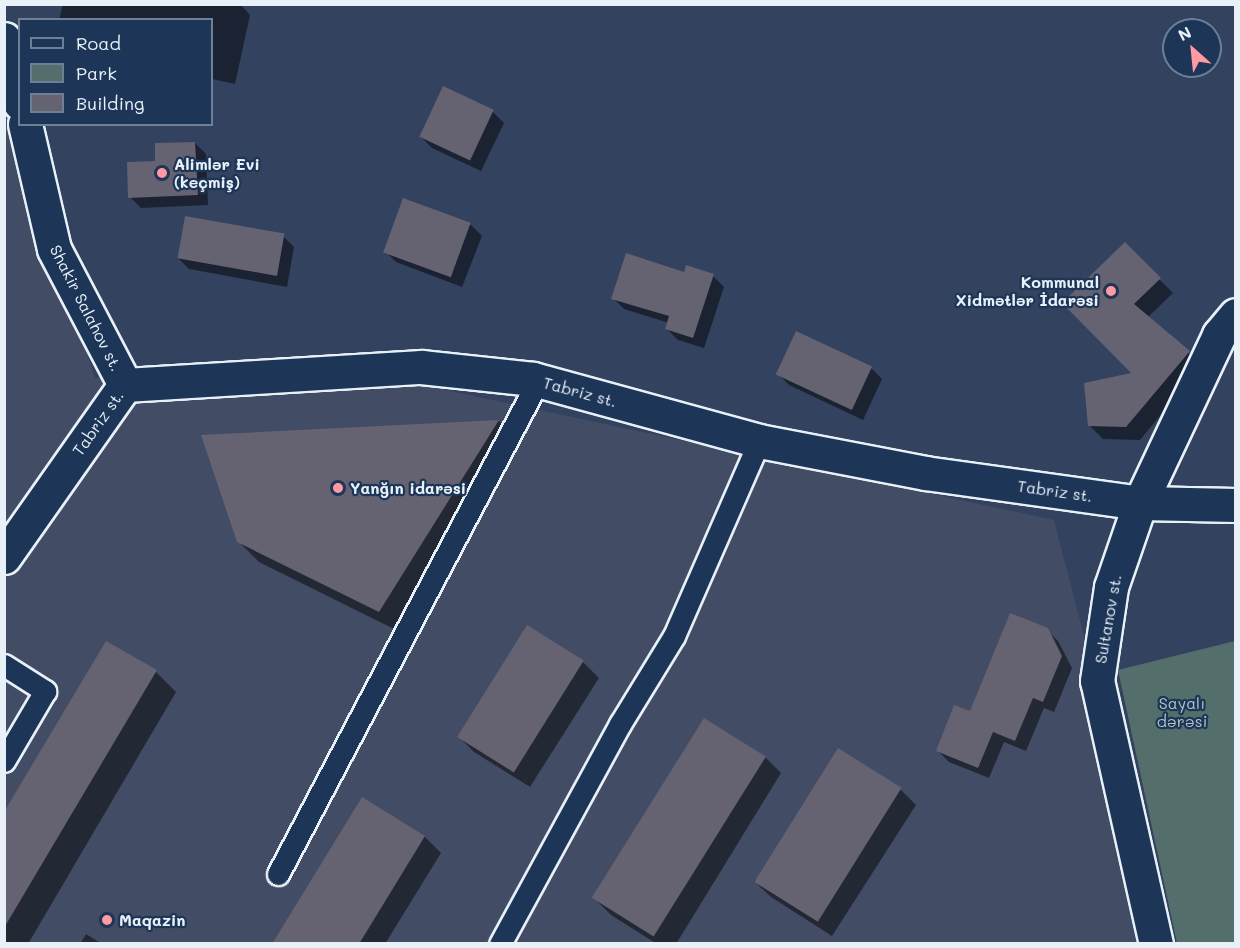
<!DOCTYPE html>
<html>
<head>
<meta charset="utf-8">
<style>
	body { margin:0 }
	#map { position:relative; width:1240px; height:948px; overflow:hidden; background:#33425f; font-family:Mali,sans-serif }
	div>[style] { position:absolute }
	.built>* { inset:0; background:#424c64 }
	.green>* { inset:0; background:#546e6b }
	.shadow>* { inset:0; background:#0007 }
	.building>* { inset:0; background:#656271; transform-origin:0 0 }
	.roads { filter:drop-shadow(2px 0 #e8f1f8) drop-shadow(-2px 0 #e8f1f8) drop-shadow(0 2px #e8f1f8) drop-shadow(0 -2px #e8f1f8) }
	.service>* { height:21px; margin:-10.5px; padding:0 10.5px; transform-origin:10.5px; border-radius:10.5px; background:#1d3557 }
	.minor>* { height:33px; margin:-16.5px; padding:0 16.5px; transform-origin:16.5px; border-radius:16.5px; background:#1d3557 }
	.tertiary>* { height:33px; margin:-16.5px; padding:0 16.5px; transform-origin:16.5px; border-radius:16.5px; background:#1d3557 }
	.secondary>* { height:33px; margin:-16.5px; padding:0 16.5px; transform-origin:16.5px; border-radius:16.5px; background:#1d3557 }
	.dots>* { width:16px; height:16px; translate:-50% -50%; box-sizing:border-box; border:3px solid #1d3557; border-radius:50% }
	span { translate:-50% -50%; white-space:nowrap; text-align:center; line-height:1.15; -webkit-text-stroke:4.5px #1d3557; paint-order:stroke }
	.poi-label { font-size:16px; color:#e8f1f8; font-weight:700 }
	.left { translate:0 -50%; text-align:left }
	.right { translate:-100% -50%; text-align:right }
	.street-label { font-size:16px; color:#e8f1f8 }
	.park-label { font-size:16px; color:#b4c3c7 }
	.frame { position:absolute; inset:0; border:6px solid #e8f1f8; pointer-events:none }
	.legend { position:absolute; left:18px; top:18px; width:195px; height:108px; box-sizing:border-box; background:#1d3557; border:2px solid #6e8097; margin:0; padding:8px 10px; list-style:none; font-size:18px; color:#e8f1f8 }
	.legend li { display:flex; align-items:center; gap:12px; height:30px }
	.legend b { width:30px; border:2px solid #6e8097 }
	.north { position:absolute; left:1162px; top:18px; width:60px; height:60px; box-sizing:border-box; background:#1d3557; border:2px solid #6e8097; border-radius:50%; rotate:333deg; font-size:16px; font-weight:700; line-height:24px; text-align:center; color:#e8f1f8 }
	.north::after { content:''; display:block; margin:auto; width:21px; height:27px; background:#ff9aa2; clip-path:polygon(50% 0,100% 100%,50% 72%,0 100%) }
</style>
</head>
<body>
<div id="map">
	<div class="built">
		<div style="clip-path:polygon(4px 101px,95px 378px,418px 384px,1054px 520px,1163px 943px,5px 943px)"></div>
	</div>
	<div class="green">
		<div style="clip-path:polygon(1235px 641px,1235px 943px,1177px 943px,1118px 670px)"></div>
	</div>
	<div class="shadow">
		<div style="clip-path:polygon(63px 4px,240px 4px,250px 15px,235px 84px,212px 79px,212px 20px,59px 20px)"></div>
		<div style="clip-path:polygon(444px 88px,493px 112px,504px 123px,481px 171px,432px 148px,421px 137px)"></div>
		<div style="clip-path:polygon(195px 143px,206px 154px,208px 205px,141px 208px,130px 197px,157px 162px)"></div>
		<div style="clip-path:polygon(404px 200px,471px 225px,482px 236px,462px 287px,396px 262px,385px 251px)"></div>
		<div style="clip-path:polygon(283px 236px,294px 247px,287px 287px,189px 269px,178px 258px)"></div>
		<div style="clip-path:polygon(1125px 245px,1173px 293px,1148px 317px,1202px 365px,1140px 440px,1103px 439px,1089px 425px,1134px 374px)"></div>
		<div style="clip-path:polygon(713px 276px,724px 287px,704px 348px,678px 340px,667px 329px,669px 323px,624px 309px,613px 298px)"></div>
		<div style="clip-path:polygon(871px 368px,882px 379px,863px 420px,789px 385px,778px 374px)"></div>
		<div style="clip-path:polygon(499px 421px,519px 441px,400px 632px,259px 562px,238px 541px,203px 436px)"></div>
		<div style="clip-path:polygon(1047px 630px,1058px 641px,1072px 668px,1054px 712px,1044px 708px,1026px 751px,1004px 742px,989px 778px,949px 762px,938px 751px)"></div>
		<div style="clip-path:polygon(583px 662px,599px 678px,530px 787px,474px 752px,458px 736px)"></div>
		<div style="clip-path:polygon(156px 672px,176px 692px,28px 944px,4px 944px,4px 815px)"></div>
		<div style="clip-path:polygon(765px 757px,781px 773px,676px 944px,657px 944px,611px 915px,595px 899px)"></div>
		<div style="clip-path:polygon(900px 789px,916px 805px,832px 936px,771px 897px,754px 881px)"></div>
		<div style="clip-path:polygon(363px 799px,425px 837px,441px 853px,385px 944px,274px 944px)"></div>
		<div style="clip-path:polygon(86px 934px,102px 944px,80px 944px)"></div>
	</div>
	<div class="building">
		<div style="left:443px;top:86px;width:56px;height:56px;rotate:25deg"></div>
		<div style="clip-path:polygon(195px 142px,198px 195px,128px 198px,127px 162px,155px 161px,155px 143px)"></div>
		<div style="left:403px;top:198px;width:72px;height:58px;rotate:20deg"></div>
		<div style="left:185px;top:216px;width:101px;height:43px;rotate:10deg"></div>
		<div style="clip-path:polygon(1125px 242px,1161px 278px,1134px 304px,1190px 351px,1126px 427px,1088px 426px,1084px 383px,1131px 373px,1062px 303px)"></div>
		<div style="clip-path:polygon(626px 253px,684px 272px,686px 265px,714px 274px,693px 338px,665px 329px,669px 316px,611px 299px)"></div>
		<div style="left:796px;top:331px;width:84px;height:48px;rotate:25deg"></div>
		<div style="clip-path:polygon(499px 420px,379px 612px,237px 542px,201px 435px)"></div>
		<div style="clip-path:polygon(1010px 613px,1048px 628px,1062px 656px,1043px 702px,1033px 698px,1015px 741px,993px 732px,978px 768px,936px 751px,954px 705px,970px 711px)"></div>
		<div style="left:527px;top:625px;width:67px;height:132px;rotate:32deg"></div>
		<div style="clip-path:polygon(106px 641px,157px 670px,4px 928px,4px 812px)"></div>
		<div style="left:704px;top:718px;width:73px;height:212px;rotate:32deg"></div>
		<div style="left:838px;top:748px;width:75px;height:158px;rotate:32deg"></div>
		<div style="clip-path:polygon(362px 797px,425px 836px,359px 944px,272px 944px)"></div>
	</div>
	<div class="roads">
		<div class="service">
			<div style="left:4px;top:665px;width:49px;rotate:32.4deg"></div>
			<div style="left:45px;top:691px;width:81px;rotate:120.4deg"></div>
			<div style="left:278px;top:874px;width:557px;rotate:-62.19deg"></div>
			<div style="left:500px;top:944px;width:251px;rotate:-61.4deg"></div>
			<div style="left:620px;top:724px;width:103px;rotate:-58.5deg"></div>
			<div style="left:674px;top:636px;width:213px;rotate:-66.4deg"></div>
		</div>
		<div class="minor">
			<div style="left:1156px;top:944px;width:270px;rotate:-102.6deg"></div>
			<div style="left:1097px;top:681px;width:95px;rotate:-81.5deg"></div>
			<div style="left:1111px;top:587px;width:89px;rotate:-71deg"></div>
			<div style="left:1140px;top:503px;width:186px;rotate:-64.8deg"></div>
			<div style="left:1219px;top:335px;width:26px;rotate:-50deg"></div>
		</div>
		<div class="tertiary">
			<div style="left:4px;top:39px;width:66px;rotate:76deg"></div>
			<div style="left:25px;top:124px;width:128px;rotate:76.9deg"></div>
			<div style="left:54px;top:249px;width:153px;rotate:62.4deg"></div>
		</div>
		<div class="secondary">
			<div style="left:4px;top:557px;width:210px;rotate:-54.9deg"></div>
			<div style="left:125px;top:385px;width:297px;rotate:-3.5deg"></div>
			<div style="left:421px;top:367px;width:113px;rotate:6.1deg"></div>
			<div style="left:533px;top:379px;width:234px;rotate:15.3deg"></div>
			<div style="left:759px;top:441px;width:169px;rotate:10.9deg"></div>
			<div style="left:925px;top:473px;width:217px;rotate:7.9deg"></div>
			<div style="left:1140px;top:503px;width:96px;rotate:1.2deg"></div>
		</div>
	</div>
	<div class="dots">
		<div style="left:162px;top:173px;background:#ff9aa2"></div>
		<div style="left:1111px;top:291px;background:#ff9aa2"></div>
		<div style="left:338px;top:488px;background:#ff9aa2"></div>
		<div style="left:107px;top:920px;background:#ff9aa2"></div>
	</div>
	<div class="poi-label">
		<span class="left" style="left:174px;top:173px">Alimlər Evi<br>(keçmiş)</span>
		<span class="right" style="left:1099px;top:291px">Kommunal<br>Xidmətlər İdarəsi</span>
		<span class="left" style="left:350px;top:488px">Yanğın idarəsi</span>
		<span class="left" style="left:119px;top:920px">Maqazin</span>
	</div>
	<div class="street-label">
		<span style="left:86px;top:308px;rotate:63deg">Shakir Salahov st.</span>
		<span style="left:580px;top:392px;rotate:15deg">Tabriz st.</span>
		<span style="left:98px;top:423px;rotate:-55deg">Tabriz st.</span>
		<span style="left:1055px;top:491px;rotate:8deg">Tabriz st.</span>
		<span style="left:1108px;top:619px;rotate:-80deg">Sultanov st.</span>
	</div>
	<div class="park-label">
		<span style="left:1182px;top:712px">Sayalı<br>dərəsi</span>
	</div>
	<div class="frame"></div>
	<ul class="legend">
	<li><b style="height:8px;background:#1d3557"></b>Road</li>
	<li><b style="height:16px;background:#546e6b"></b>Park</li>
	<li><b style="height:16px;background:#656271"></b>Building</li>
	</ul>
	<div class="north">N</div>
</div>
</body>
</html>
